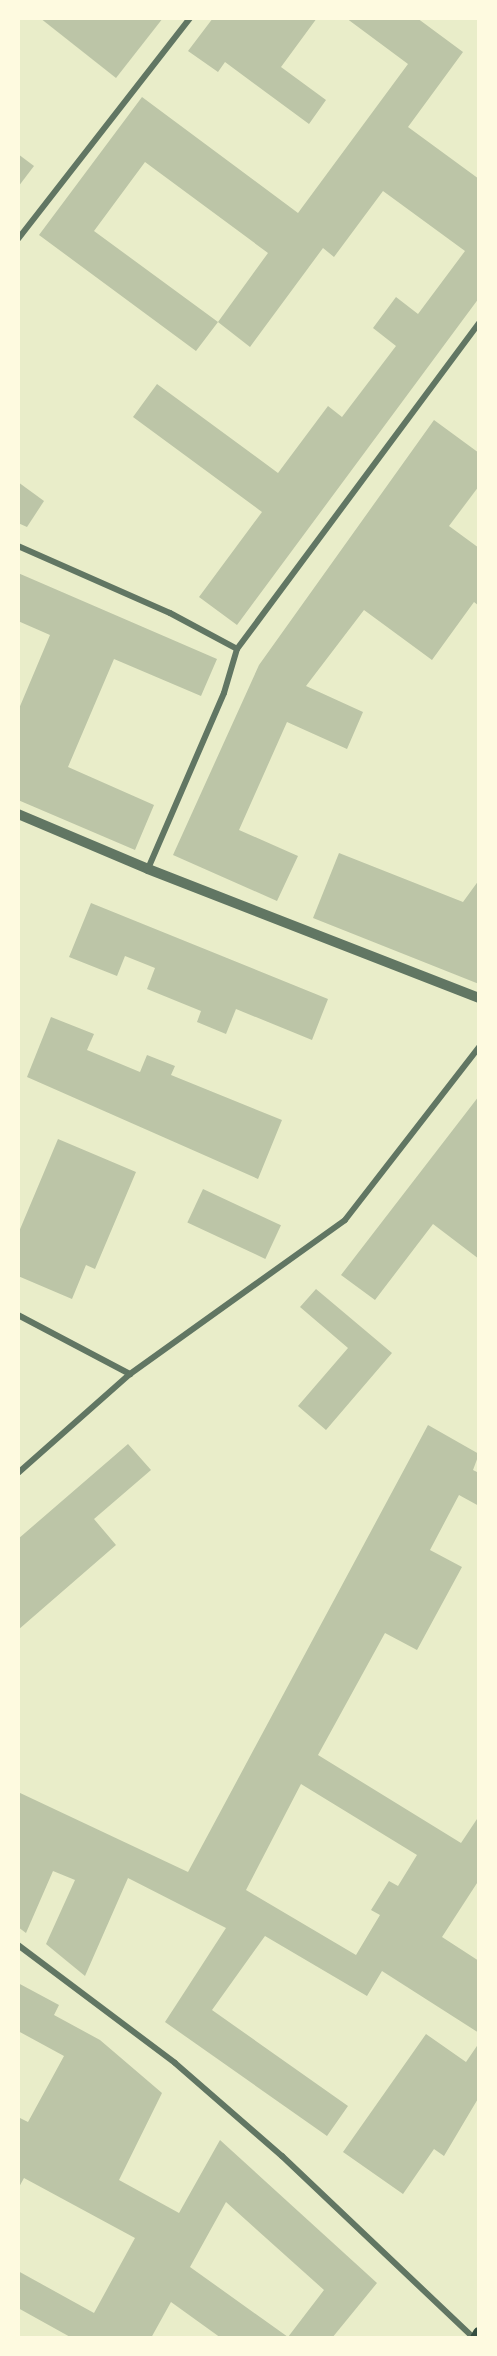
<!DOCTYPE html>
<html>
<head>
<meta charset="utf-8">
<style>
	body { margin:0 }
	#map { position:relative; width:497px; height:2356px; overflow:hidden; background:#e9edc9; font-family:Lato,sans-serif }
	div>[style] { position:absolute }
	.building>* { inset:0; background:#bcc5a7; transform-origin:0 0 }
	.minor>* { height:6px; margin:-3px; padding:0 3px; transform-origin:3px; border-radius:3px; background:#617663 }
	.tertiary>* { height:10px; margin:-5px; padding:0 5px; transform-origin:5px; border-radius:5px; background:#617663 }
	.secondary>* { height:12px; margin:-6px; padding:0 6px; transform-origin:6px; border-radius:6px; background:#344e41 }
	span { translate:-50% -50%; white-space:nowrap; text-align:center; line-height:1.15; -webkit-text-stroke:5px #fefae0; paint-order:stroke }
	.frame { position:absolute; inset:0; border:20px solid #fefae0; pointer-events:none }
</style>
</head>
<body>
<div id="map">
	<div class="building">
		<div style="clip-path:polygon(40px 18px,163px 18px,116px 78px)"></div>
		<div style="clip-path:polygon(213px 18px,317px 18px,281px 67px,326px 100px,309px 124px,225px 62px,218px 72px,188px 51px)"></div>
		<div style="clip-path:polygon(346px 18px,417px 18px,463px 52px,408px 127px,479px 179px,479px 298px,237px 625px,199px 597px,262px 512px,133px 417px,157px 384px,278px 473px,328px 406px,342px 417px,396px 346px,373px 328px,396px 297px,418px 314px,465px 251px,383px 191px,334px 257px,323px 248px,250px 347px,218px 322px,268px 253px,145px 162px,94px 231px,218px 322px,196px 351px,39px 235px,142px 97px,298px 213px,408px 64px)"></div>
		<div style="clip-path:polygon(18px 154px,34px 166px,18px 187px)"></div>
		<div style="clip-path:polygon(434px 420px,479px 453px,479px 486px,449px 526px,479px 548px,479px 606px,474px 602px,432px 660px,364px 610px,306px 686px,363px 712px,347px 749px,287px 722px,239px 830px,298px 856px,277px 901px,173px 855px,259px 665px)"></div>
		<div style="clip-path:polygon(18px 482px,44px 501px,27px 527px,18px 523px)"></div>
		<div style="clip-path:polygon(18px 573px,217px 659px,201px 696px,114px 659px,68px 767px,154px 805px,135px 850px,18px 800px,18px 711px,50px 635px,18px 621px)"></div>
		<div style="clip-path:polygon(339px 853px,463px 902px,479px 880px,479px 984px,313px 918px)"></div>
		<div style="clip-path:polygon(91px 903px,328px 999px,312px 1040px,236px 1009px,226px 1034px,197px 1022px,201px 1011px,147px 989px,155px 968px,125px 956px,117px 976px,69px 957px)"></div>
		<div style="clip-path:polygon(51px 1017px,94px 1034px,87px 1050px,140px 1072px,147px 1055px,175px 1066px,171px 1075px,282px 1120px,258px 1179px,27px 1077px)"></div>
		<div style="clip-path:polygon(479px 1096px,479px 1259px,433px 1224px,375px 1300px,341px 1275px)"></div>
		<div style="clip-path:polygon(58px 1139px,136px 1172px,95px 1269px,86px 1265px,72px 1299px,18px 1276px,18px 1234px)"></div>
		<div style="left:203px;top:1189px;width:86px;height:37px;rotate:25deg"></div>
		<div style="clip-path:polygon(316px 1289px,392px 1353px,326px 1430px,298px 1406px,348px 1348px,300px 1307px)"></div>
		<div style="clip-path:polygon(evenodd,428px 1425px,479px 1454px,473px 1470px,479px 1473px,479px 1506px,459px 1495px,430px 1550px,462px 1567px,417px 1650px,385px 1633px,318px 1755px,461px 1843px,479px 1816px,479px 1880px,442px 1937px,479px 1961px,479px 2033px,382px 1971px,367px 1996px,265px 1936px,212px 2010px,348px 2106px,327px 2136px,165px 2022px,226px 1928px,128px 1878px,85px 1976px,46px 1944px,75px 1880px,53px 1871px,26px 1933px,18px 1927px,18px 1792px,188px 1872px,428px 1425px,301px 1784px,417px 1855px,398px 1886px,389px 1881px,371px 1910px,380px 1915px,356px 1955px,246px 1890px,301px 1784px)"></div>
		<div style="clip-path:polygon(128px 1444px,151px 1470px,94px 1519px,116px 1545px,18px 1630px,18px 1539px)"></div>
		<div style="clip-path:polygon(evenodd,18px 1983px,59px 2005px,54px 2015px,100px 2040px,162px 2093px,119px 2180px,179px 2213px,220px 2140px,377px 2283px,332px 2338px,221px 2338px,171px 2302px,151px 2338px,72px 2338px,18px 2308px,18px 2271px,94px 2313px,135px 2238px,24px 2178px,18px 2189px,18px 2117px,28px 2122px,64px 2056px,18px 2031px,18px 1983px,226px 2202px,324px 2290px,288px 2337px,190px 2267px,226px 2202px)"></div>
		<div style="clip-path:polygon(426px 2034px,466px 2062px,479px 2043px,479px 2097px,444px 2156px,434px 2149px,403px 2194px,343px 2152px)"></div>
	</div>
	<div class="minor">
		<div style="left:18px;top:239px;width:280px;rotate:-52.1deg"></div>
		<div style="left:18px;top:546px;width:166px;rotate:23.8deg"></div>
		<div style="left:170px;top:613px;width:76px;rotate:28.2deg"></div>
		<div style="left:237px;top:649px;width:46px;rotate:106.5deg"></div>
		<div style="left:224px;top:693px;width:192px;rotate:113.4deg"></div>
		<div style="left:237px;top:649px;width:406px;rotate:-53.4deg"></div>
		<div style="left:18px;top:1315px;width:127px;rotate:27.8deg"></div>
		<div style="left:18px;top:1473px;width:149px;rotate:-41.5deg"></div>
		<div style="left:130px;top:1374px;width:264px;rotate:-35.6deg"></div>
		<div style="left:345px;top:1220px;width:219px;rotate:-52.2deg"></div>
		<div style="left:18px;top:1945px;width:196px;rotate:36.9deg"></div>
		<div style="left:175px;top:2063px;width:142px;rotate:41deg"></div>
		<div style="left:282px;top:2156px;width:265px;rotate:43.5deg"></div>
	</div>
	<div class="tertiary">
		<div style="left:18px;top:814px;width:141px;rotate:22.9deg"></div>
		<div style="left:148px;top:869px;width:355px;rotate:21.3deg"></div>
	</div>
	<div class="secondary">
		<div style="left:476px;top:2338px;width:6px;rotate:-59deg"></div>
	</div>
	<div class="frame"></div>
</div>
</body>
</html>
